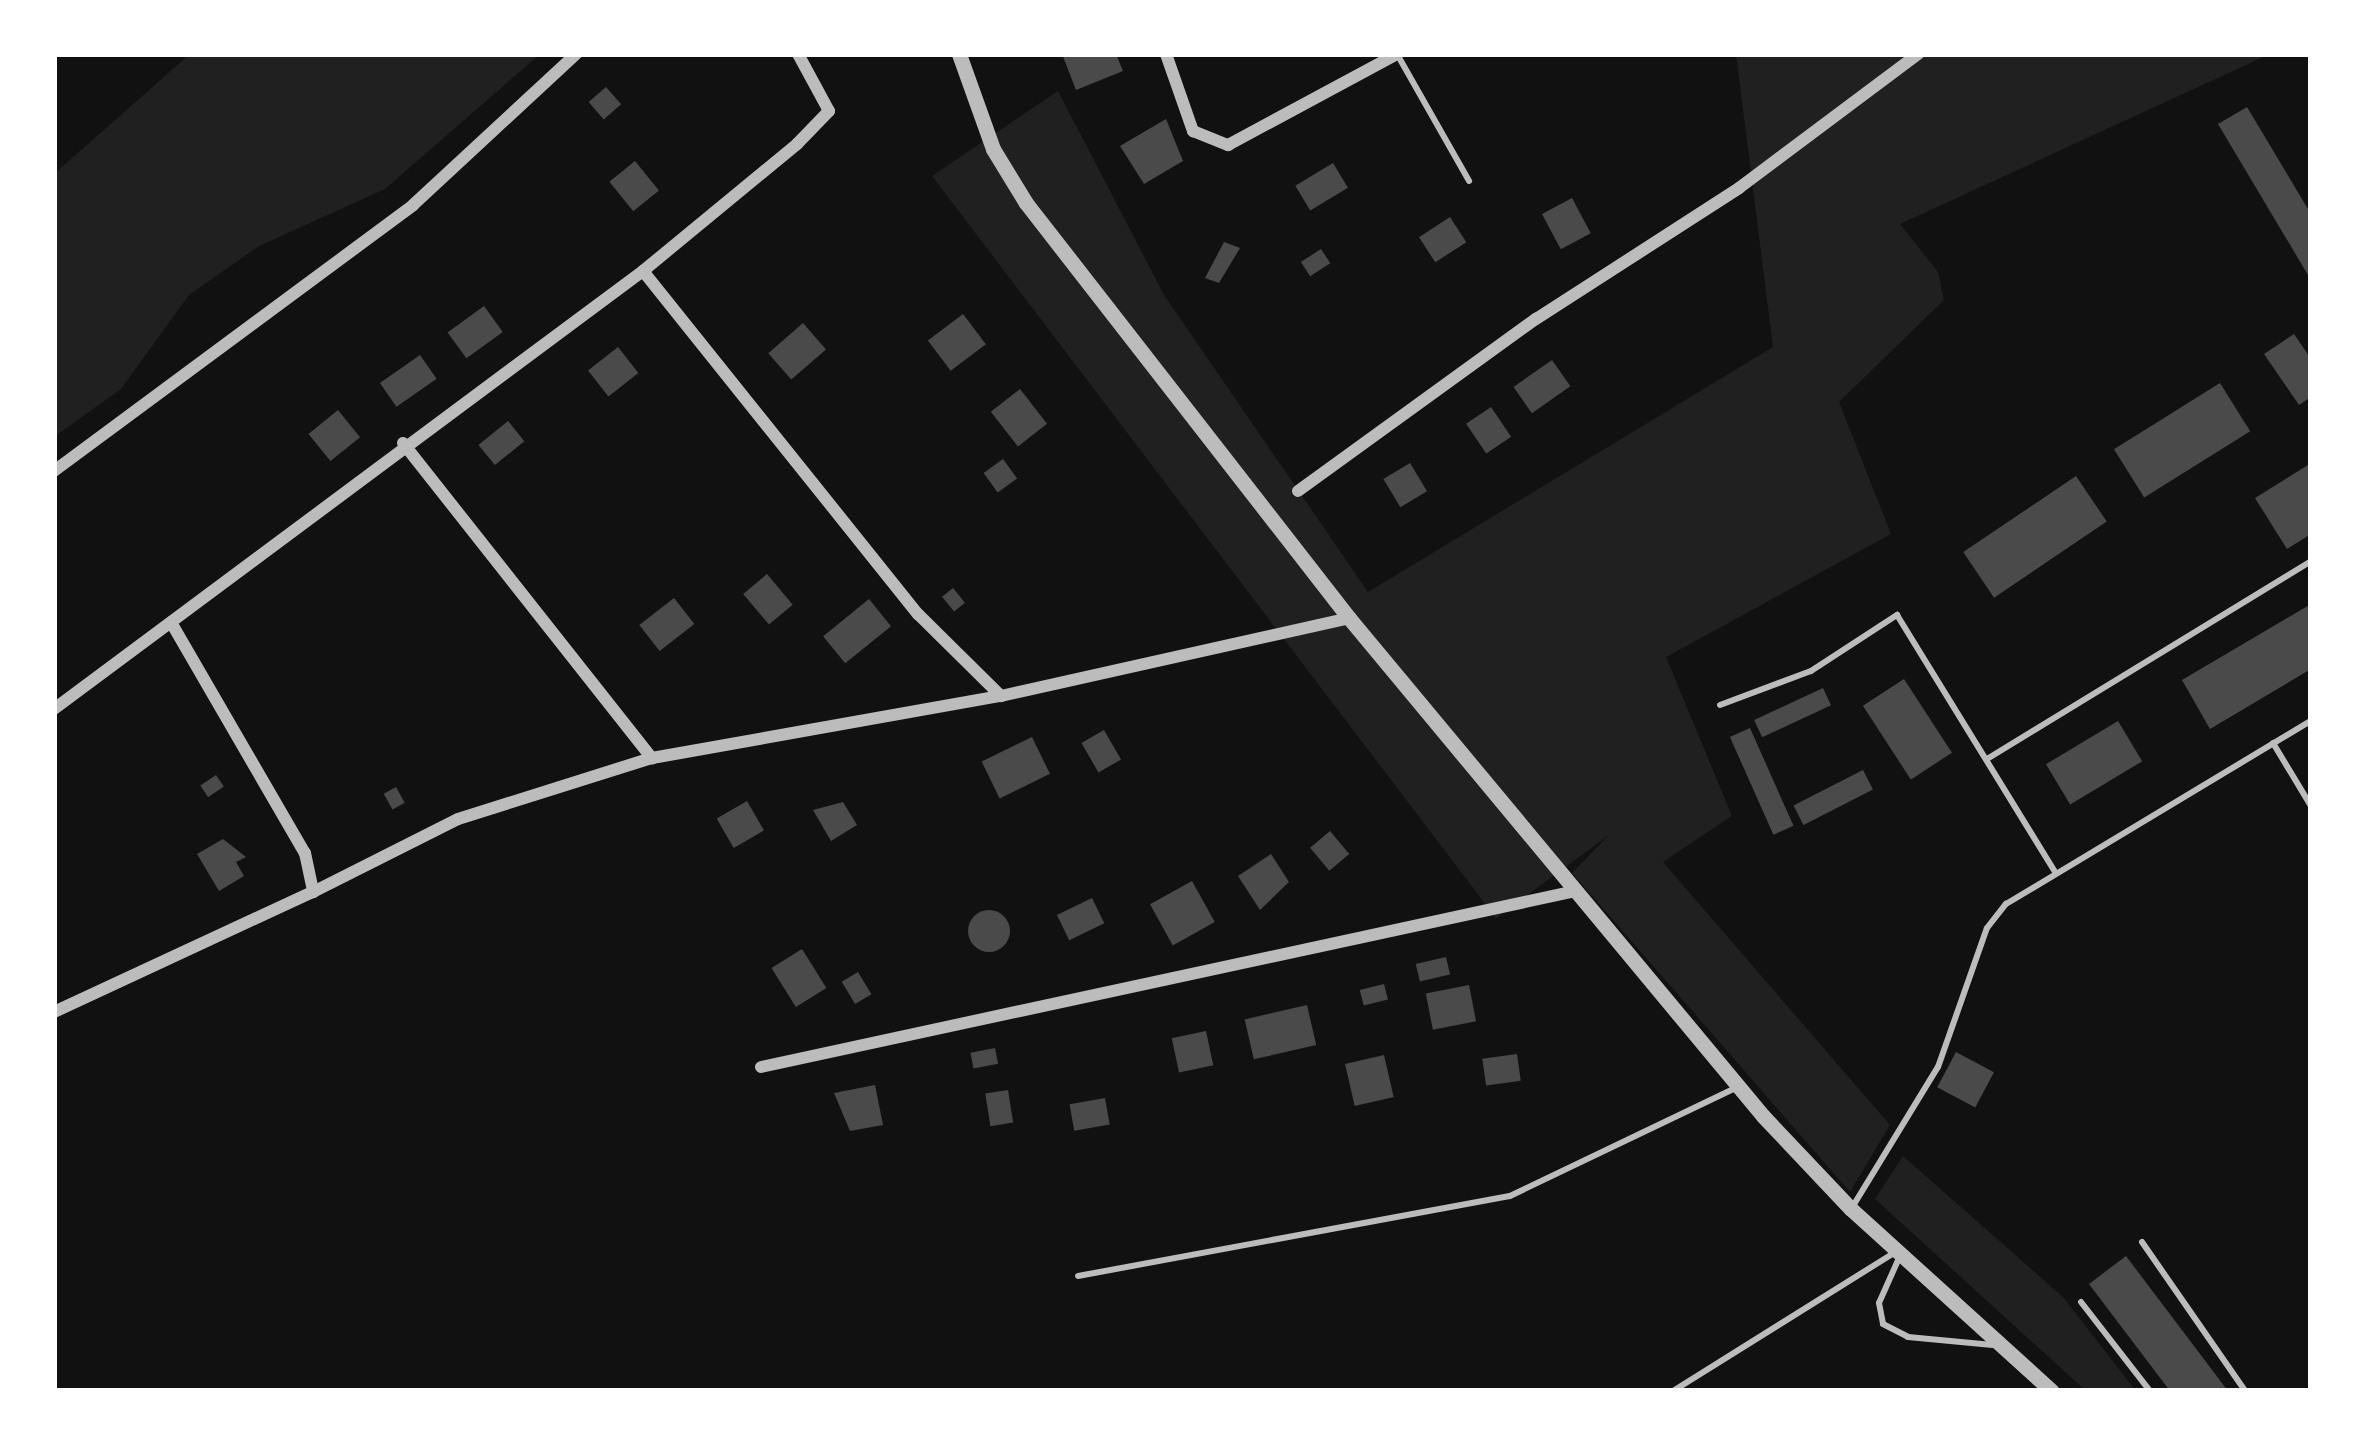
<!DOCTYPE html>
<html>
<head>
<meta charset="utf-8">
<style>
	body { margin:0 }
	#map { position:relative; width:2365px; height:1445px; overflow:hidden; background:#111; font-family:"Exo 2",sans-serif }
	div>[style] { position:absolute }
	.green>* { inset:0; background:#202020 }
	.building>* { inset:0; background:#4a4a4a; transform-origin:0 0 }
	.round { border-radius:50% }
	.service>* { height:6px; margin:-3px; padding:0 3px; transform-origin:3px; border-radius:3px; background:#bcbcbc }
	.minor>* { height:12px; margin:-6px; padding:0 6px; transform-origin:6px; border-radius:6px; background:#bcbcbc }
	.tertiary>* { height:15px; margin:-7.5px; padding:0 7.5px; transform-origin:7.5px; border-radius:7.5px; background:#bcbcbc }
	span { translate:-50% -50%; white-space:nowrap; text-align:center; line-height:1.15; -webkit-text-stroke:12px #fff; paint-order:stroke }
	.frame { position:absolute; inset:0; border:57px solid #fff; pointer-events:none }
</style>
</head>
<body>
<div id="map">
	<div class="green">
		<div style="clip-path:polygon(190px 54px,540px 54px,385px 189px,259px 246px,189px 295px,121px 389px,54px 437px,54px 174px)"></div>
		<div style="clip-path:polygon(1736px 54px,2270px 54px,1900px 224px,1938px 272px,1944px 300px,1839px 402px,1891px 534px,1666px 657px,1732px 816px,1663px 862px,1890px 1125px,1850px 1192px,1572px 873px,1609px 835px,1496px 918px,932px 176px,1058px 91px,1164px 295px,1368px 592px,1773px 347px)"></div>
		<div style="clip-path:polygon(1903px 1156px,2063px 1297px,2136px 1391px,2086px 1391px,1875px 1199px)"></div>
	</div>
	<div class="building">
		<div style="clip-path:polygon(1062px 54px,1116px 54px,1123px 71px,1076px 90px)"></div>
		<div style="left:606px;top:87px;width:23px;height:23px;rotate:49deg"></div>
		<div style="clip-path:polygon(2247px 107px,2311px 214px,2311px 280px,2218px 124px)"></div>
		<div style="clip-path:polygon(1166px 119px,1183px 161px,1144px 184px,1120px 146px)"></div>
		<div style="left:635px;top:161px;width:38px;height:33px;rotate:51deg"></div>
		<div style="left:1333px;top:163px;width:29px;height:44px;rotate:59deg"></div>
		<div style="left:1572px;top:198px;width:40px;height:34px;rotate:62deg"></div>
		<div style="left:1450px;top:217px;width:30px;height:37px;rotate:57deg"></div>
		<div style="clip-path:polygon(1224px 242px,1240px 248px,1219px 283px,1205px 278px)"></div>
		<div style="left:1321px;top:249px;width:17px;height:24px;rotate:57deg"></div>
		<div style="left:484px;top:306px;width:32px;height:45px;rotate:54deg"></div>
		<div style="left:963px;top:314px;width:38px;height:44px;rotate:53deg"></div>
		<div style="left:803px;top:323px;width:35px;height:46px;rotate:49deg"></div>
		<div style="clip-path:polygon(2294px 334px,2311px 359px,2311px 397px,2299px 405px,2264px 354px)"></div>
		<div style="left:618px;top:347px;width:33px;height:38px;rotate:52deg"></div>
		<div style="left:420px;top:355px;width:29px;height:49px;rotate:55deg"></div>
		<div style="left:1552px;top:360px;width:32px;height:47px;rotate:55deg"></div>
		<div style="left:2220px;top:383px;width:57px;height:125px;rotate:58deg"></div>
		<div style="left:1020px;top:389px;width:44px;height:37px;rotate:52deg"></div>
		<div style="left:1491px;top:407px;width:36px;height:30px;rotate:56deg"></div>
		<div style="left:338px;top:410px;width:35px;height:38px;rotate:51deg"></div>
		<div style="left:508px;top:421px;width:26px;height:38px;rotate:51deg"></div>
		<div style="left:1003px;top:459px;width:24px;height:24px;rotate:54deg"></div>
		<div style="left:1410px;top:463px;width:33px;height:31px;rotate:59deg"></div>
		<div style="clip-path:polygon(2311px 463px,2311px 534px,2287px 549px,2255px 498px)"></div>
		<div style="left:2076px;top:476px;width:55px;height:136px;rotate:56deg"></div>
		<div style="left:767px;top:574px;width:40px;height:31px;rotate:50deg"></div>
		<div style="left:953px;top:588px;width:19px;height:14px;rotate:51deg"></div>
		<div style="left:674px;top:598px;width:33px;height:44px;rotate:52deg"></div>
		<div style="left:869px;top:599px;width:35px;height:59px;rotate:51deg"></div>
		<div style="clip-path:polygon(2311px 604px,2311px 669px,2210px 729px,2182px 680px)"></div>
		<div style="left:1904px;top:679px;width:88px;height:49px;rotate:57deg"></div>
		<div style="left:1823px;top:688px;width:19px;height:76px;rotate:65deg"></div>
		<div style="left:2118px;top:721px;width:47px;height:84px;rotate:59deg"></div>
		<div style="left:1750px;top:728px;width:107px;height:22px;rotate:66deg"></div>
		<div style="left:1104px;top:730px;width:34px;height:26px;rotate:60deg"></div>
		<div style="left:1032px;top:737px;width:41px;height:56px;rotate:64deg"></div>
		<div style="left:1863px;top:770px;width:22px;height:78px;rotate:63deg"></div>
		<div style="left:216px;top:775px;width:14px;height:19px;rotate:56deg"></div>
		<div style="left:396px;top:787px;width:18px;height:14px;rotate:61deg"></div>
		<div style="left:747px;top:801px;width:34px;height:35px;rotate:60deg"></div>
		<div style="clip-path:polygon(843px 802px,857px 825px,831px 841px,813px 810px)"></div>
		<div style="left:1330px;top:831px;width:30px;height:26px;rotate:50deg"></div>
		<div style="clip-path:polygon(223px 839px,246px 857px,236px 862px,244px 876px,219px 891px,197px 854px)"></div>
		<div style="clip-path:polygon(1271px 854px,1289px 882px,1260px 910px,1238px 876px)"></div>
		<div style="left:1192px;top:881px;width:47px;height:48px;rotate:61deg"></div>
		<div style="left:1092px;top:898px;width:28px;height:39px;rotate:64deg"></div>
		<div class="round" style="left:968px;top:910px;width:42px;height:42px"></div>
		<div style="left:802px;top:949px;width:46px;height:36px;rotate:58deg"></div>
		<div style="left:1446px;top:957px;width:18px;height:31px;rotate:77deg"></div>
		<div style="left:858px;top:972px;width:26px;height:19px;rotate:59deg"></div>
		<div style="left:1384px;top:984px;width:16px;height:25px;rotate:76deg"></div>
		<div style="left:1469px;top:985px;width:37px;height:44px;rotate:79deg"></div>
		<div style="left:1307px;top:1005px;width:41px;height:64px;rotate:77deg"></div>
		<div style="left:1206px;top:1031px;width:35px;height:35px;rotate:78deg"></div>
		<div style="left:995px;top:1048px;width:16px;height:25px;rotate:79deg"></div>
		<div style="left:1956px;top:1052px;width:43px;height:40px;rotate:28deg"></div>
		<div style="left:1517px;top:1054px;width:27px;height:35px;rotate:82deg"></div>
		<div style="left:1384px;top:1055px;width:43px;height:40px;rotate:77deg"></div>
		<div style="clip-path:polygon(875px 1085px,883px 1125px,850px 1131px,834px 1093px)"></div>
		<div style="left:1008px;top:1090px;width:33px;height:23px;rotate:81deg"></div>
		<div style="left:1105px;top:1098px;width:27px;height:36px;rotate:80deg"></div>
		<div style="clip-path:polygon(2126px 1256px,2228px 1391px,2170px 1391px,2089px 1284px)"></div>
	</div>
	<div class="service">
		<div style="left:1397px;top:54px;width:146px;rotate:60.4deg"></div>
		<div style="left:1720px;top:705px;width:97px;rotate:-20.5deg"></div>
		<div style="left:1811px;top:671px;width:103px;rotate:-33.1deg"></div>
		<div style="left:1897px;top:615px;width:302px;rotate:58.4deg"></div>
		<div style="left:2273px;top:743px;width:74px;rotate:58.9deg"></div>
		<div style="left:1987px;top:759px;width:380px;rotate:-31.4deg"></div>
		<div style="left:1853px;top:1206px;width:163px;rotate:-58.6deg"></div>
		<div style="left:1938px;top:1067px;width:147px;rotate:-70.6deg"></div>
		<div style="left:1987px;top:928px;width:31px;rotate:-52deg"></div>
		<div style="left:2006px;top:904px;width:356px;rotate:-31deg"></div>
		<div style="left:2142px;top:1242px;width:181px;rotate:55.3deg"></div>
		<div style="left:1899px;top:1258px;width:49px;rotate:114deg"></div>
		<div style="left:1879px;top:1303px;width:21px;rotate:79deg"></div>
		<div style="left:1883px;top:1324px;width:28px;rotate:27deg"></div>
		<div style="left:1908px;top:1337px;width:85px;rotate:5.4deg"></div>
		<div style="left:1078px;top:1276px;width:439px;rotate:-10.5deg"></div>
		<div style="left:1510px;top:1196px;width:253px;rotate:-25.6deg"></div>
		<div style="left:2081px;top:1302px;width:113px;rotate:52.2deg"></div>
		<div style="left:1673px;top:1391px;width:261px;rotate:-32deg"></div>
	</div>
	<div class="minor">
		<div style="left:1166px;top:54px;width:82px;rotate:70.7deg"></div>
		<div style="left:1193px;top:131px;width:38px;rotate:22deg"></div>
		<div style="left:1228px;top:145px;width:192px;rotate:-28.3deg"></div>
		<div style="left:643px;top:271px;width:440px;rotate:51.3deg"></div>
		<div style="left:918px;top:614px;width:117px;rotate:44.7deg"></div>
		<div style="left:403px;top:443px;width:402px;rotate:51.7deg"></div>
		<div style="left:54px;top:471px;width:447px;rotate:-36.5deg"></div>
		<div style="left:413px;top:205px;width:222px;rotate:-42.8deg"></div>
		<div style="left:1298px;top:491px;width:294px;rotate:-35.9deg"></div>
		<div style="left:1536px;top:319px;width:242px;rotate:-32.8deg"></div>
		<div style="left:1739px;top:188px;width:224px;rotate:-36.8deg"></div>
		<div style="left:172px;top:624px;width:265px;rotate:59.9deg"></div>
		<div style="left:305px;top:853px;width:40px;rotate:78deg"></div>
		<div style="left:313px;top:892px;width:162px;rotate:-26.7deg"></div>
		<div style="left:458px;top:819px;width:203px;rotate:-17.5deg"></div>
		<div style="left:652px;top:758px;width:354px;rotate:-10.1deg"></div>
		<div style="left:1001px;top:696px;width:357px;rotate:-12.6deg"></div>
		<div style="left:54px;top:709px;width:734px;rotate:-36.64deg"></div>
		<div style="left:643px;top:271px;width:200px;rotate:-39.5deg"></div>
		<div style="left:797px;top:144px;width:46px;rotate:-45.9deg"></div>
		<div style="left:829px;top:111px;width:65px;rotate:-118.5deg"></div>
		<div style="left:54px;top:1012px;width:285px;rotate:-24.9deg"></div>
		<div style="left:761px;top:1067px;width:834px;rotate:-12.19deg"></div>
	</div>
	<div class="tertiary">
		<div style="left:959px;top:54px;width:101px;rotate:70.3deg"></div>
		<div style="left:993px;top:149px;width:63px;rotate:58.6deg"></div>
		<div style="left:1026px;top:203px;width:526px;rotate:52.11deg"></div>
		<div style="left:1349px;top:618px;width:648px;rotate:50.26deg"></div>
		<div style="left:1763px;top:1116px;width:128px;rotate:46.6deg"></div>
		<div style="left:1851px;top:1209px;width:271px;rotate:42.2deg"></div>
	</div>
	<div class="frame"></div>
</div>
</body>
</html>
